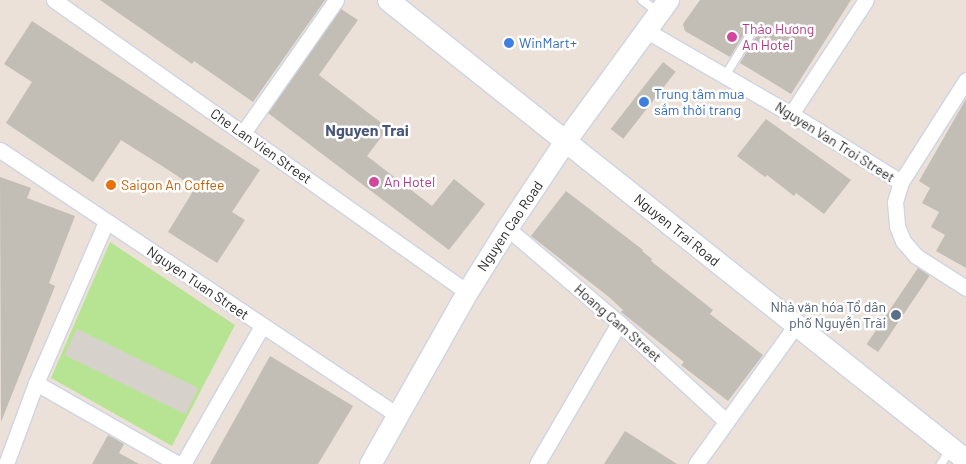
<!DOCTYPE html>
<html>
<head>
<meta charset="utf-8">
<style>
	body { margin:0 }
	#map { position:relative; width:966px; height:464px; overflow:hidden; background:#ebe1d9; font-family:Barlow,sans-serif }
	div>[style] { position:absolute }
	.green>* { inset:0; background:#b7e493 }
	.plaza>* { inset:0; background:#d7d1cc; transform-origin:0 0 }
	.building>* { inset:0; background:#c2bdb5; transform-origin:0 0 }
	.roads { filter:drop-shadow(1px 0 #ced4e2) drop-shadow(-1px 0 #ced4e2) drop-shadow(0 1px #ced4e2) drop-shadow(0 -1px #ced4e2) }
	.lane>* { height:8px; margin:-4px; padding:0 4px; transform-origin:4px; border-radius:4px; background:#fff }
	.street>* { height:15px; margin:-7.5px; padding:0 7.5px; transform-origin:7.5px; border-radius:7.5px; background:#fff }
	.secondary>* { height:21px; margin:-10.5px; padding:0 10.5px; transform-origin:10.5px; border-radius:10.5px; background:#fff }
	.dots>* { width:14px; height:14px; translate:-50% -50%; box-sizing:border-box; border:2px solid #fff; border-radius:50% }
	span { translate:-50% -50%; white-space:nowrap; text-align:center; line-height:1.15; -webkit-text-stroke:5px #fff; paint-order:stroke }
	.hotel-label { font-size:14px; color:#b23c85 }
	.left { translate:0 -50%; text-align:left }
	.shop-label { font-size:14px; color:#366cbe }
	.street-label { font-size:14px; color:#282828 }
	.food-label { font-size:14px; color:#c56008 }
	.service-label { font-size:14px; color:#4e5e75 }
	.right { translate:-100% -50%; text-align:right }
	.quarter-label { font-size:16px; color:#485679; font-weight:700 }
</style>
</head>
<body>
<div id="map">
	<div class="green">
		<div style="clip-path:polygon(110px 242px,235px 325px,172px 446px,51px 378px)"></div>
	</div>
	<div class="plaza">
		<div style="left:77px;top:329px;width:135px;height:29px;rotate:26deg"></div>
	</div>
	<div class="building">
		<div style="clip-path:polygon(100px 0,325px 0,253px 102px,194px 61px,192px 64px)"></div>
		<div style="clip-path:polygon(700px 0,851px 0,791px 94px,740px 63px,759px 32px,757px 24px,749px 26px,730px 57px,685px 31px,683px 24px)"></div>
		<div style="clip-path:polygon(341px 9px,358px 20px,319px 75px,388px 128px,367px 156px,432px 206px,454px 179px,485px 204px,449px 250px,268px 113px)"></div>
		<div style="clip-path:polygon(32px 21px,260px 170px,232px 212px,245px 220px,217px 263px,168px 232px,195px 188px,170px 171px,121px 140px,93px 182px,6px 123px,32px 82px,4px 64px)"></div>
		<div style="left:663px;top:62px;width:16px;height:85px;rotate:38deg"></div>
		<div style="clip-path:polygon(966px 99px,966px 268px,936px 251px,945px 235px,931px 227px,939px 212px,922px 203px,930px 188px,919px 181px)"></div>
		<div style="clip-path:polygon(766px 119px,851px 180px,824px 214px,796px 193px,794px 196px,767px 175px,765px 177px,737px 156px)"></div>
		<div style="clip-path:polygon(0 177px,31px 188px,27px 198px,75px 216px,49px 283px,55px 286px,1px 422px)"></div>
		<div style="clip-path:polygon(566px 191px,643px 250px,642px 251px,652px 259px,651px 261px,713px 310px,710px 314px,763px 355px,728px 401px,681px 365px,684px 362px,621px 312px,623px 310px,609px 297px,531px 236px)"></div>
		<div style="left:918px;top:268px;width:14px;height:92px;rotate:34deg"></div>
		<div style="clip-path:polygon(270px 356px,353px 406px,318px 464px,210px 464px)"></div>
		<div style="clip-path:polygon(625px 431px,677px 464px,604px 464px)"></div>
		<div style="clip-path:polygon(108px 435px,124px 444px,119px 453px,139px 464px,92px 464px)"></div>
	</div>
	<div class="roads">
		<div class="lane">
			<div style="left:642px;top:0;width:20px;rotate:37deg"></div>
			<div style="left:725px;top:76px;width:55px;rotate:-58.3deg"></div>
			<div style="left:941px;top:464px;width:18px;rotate:-56deg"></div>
		</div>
		<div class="street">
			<div style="left:54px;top:0;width:506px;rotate:35.26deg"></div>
			<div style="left:647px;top:31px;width:166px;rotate:30deg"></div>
			<div style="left:791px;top:114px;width:129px;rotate:31.7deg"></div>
			<div style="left:901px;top:182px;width:21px;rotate:107deg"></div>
			<div style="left:895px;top:202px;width:24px;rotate:85deg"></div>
			<div style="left:897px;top:226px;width:16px;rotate:68deg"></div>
			<div style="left:903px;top:241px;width:20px;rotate:49deg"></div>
			<div style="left:916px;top:256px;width:59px;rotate:32.6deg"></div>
			<div style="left:791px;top:114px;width:136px;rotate:-56.7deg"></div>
			<div style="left:243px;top:133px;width:162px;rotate:-55deg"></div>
			<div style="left:0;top:150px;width:477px;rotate:33.7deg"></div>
			<div style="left:901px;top:182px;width:121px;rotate:-57.5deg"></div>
			<div style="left:507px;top:228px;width:147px;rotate:40.3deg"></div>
			<div style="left:619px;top:323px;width:145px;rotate:42.5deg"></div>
			<div style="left:36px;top:383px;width:163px;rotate:29.7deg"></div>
			<div style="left:6px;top:464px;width:86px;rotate:-69.7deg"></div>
			<div style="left:36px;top:383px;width:176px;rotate:-66.5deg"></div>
			<div style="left:183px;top:464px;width:159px;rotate:-60.2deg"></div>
			<div style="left:537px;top:464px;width:163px;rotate:-59.8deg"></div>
			<div style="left:696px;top:464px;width:171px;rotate:-54.3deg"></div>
		</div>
		<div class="secondary">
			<div style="left:388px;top:0;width:739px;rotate:38.51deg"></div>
			<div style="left:370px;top:464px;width:197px;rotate:-60.6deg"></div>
			<div style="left:467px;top:292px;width:75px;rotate:-58deg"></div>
			<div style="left:507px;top:228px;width:105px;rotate:-56.3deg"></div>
			<div style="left:565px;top:141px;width:175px;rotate:-53.9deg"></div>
		</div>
	</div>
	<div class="dots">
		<div style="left:732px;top:37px;background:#d1479c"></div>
		<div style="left:509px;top:43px;background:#3f7fe0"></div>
		<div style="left:644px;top:102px;background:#3f7fe0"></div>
		<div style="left:374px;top:182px;background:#d1479c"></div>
		<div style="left:111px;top:185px;background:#e8710a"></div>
		<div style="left:896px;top:315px;background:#5c6f8a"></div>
	</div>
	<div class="hotel-label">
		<span class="left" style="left:742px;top:37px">Thảo Hương<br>An Hotel</span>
		<span class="left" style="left:384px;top:182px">An Hotel</span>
	</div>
	<div class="shop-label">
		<span class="left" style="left:519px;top:43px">WinMart+</span>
		<span class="left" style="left:654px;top:102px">Trung tâm mua<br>sắm thời trang</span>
	</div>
	<div class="street-label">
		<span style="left:835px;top:142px;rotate:32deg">Nguyen Van Troi Street</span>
		<span style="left:261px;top:146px;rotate:35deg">Che Lan Vien Street</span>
		<span style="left:510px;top:226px;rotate:-56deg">Nguyen Cao Road</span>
		<span style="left:677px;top:230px;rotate:39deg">Nguyen Trai Road</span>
		<span style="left:198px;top:283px;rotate:34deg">Nguyen Tuan Street</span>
		<span style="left:618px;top:323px;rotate:41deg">Hoang Cam Street</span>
	</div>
	<div class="food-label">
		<span class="left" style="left:121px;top:185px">Saigon An Coffee</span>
	</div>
	<div class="service-label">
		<span class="right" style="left:886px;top:315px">Nhà văn hóa Tổ dân<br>phố Nguyễn Trãi</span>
	</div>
	<div class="quarter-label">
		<span style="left:367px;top:130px">Nguyen Trai</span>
	</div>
</div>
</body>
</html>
